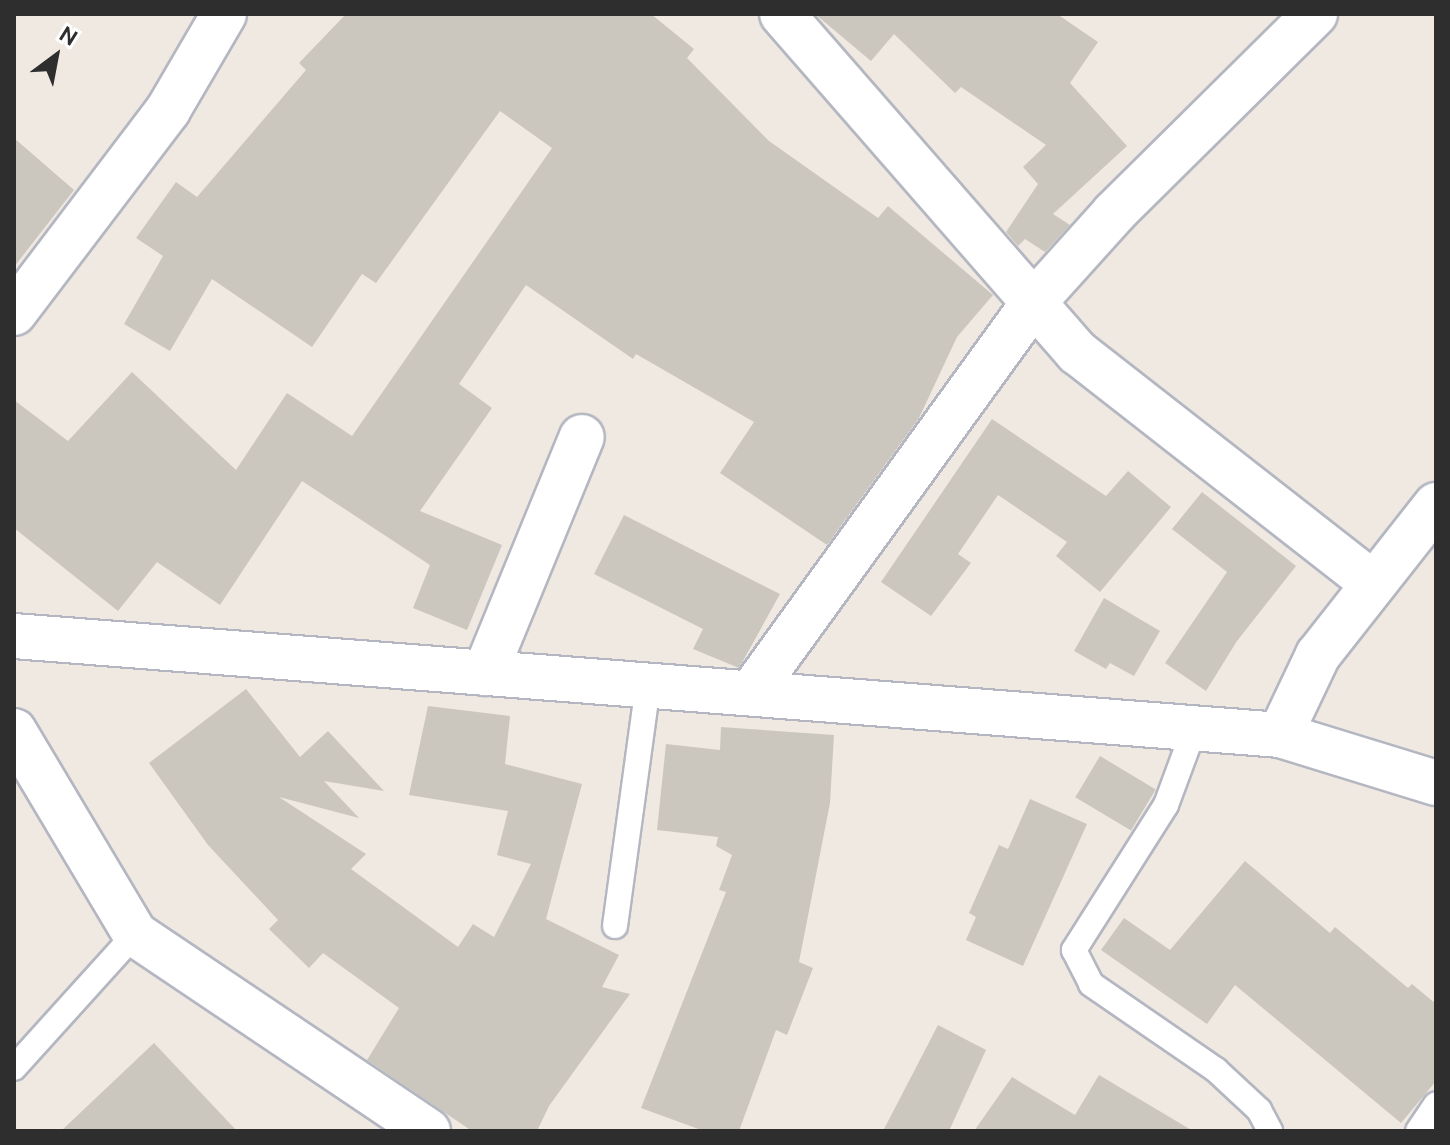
<!DOCTYPE html>
<html>
<head>
<meta charset="utf-8">
<style>
	body { margin:0 }
	#map { position:relative; width:1450px; height:1145px; overflow:hidden; background:#efe9e1; font-family:Ubuntu,sans-serif }
	div>[style] { position:absolute }
	.building>* { inset:0; background:#cbc7bf; transform-origin:0 0 }
	.roads { filter:drop-shadow(2px 0 #b4b7c1) drop-shadow(-2px 0 #b4b7c1) drop-shadow(0 2px #b4b7c1) drop-shadow(0 -2px #b4b7c1) }
	.service>* { height:24px; margin:-12px; padding:0 12px; transform-origin:12px; border-radius:12px; background:#fff }
	.minor>* { height:44px; margin:-22px; padding:0 22px; transform-origin:22px; border-radius:22px; background:#fff }
	.tertiary>* { height:44px; margin:-22px; padding:0 22px; transform-origin:22px; border-radius:22px; background:#fff }
	span { translate:-50% -50%; white-space:nowrap; text-align:center; line-height:1.15; -webkit-text-stroke:8px #fff; paint-order:stroke }
	.frame { position:absolute; inset:0; border:16px solid #2e2e2e; pointer-events:none }
	.north { position:absolute; left:16px; top:16px; width:80px; height:80px; -webkit-text-stroke:6px #fff; paint-order:stroke; rotate:32deg; font-size:22px; font-weight:700; line-height:32px; text-align:center; color:#2e2e2e }
	.north::after { content:''; display:block; margin:auto; width:28px; height:36px; background:#2e2e2e; clip-path:polygon(50% 0,100% 100%,50% 72%,0 100%) }
</style>
</head>
<body>
<div id="map">
	<div class="building">
		<div style="clip-path:polygon(346px 14px,651px 14px,694px 49px,687px 58px,769px 141px,878px 218px,888px 206px,993px 295px,957px 337px,919px 418px,827px 545px,720px 473px,754px 422px,636px 354px,633px 359px,526px 285px,459px 384px,492px 408px,420px 511px,502px 545px,467px 630px,413px 608px,430px 565px,302px 481px,220px 605px,157px 562px,118px 611px,14px 528px,14px 400px,68px 441px,132px 372px,236px 470px,287px 393px,352px 436px,552px 148px,500px 111px,376px 283px,362px 274px,312px 347px,212px 279px,170px 351px,124px 324px,163px 256px,136px 238px,176px 182px,197px 197px,306px 70px,299px 63px)"></div>
		<div style="clip-path:polygon(815px 14px,1057px 14px,1098px 42px,1070px 83px,1127px 146px,1053px 214px,1070px 225px,1045px 252px,1025px 239px,1018px 246px,1006px 232px,1038px 184px,1023px 167px,1046px 145px,961px 87px,955px 93px,894px 34px,871px 61px)"></div>
		<div style="clip-path:polygon(14px 138px,74px 190px,14px 267px)"></div>
		<div style="clip-path:polygon(992px 419px,1106px 496px,1128px 471px,1171px 507px,1100px 592px,1056px 556px,1067px 542px,998px 495px,958px 554px,971px 563px,931px 616px,881px 582px)"></div>
		<div style="clip-path:polygon(1202px 492px,1296px 566px,1237px 641px,1206px 691px,1165px 663px,1227px 572px,1172px 529px)"></div>
		<div style="clip-path:polygon(624px 515px,780px 594px,739px 668px,693px 649px,703px 629px,594px 574px)"></div>
		<div style="clip-path:polygon(1104px 598px,1160px 631px,1134px 676px,1110px 663px,1106px 669px,1074px 651px)"></div>
		<div style="clip-path:polygon(246px 689px,300px 757px,328px 731px,384px 791px,324px 781px,359px 818px,279px 797px,366px 854px,351px 869px,458px 947px,473px 924px,494px 937px,531px 864px,497px 855px,508px 811px,409px 795px,428px 706px,510px 716px,505px 764px,582px 784px,546px 919px,619px 955px,602px 987px,630px 994px,549px 1106px,537px 1131px,472px 1131px,367px 1060px,399px 1008px,323px 953px,309px 968px,269px 929px,278px 920px,208px 845px,149px 763px)"></div>
		<div style="clip-path:polygon(721px 727px,834px 735px,830px 803px,799px 962px,813px 968px,787px 1035px,776px 1030px,739px 1131px,704px 1131px,641px 1108px,726px 892px,719px 890px,732px 855px,716px 846px,718px 837px,657px 830px,666px 744px,720px 750px)"></div>
		<div style="left:1100px;top:756px;width:65px;height:48px;rotate:31deg"></div>
		<div style="clip-path:polygon(1030px 799px,1087px 824px,1023px 966px,966px 940px,976px 917px,969px 913px,999px 845px,1008px 849px)"></div>
		<div style="clip-path:polygon(1245px 861px,1330px 933px,1335px 927px,1408px 988px,1412px 984px,1436px 1004px,1436px 1081px,1401px 1123px,1235px 985px,1207px 1024px,1101px 950px,1124px 918px,1170px 950px)"></div>
		<div style="clip-path:polygon(938px 1025px,986px 1050px,949px 1131px,883px 1131px)"></div>
		<div style="clip-path:polygon(154px 1043px,237px 1131px,61px 1131px)"></div>
		<div style="clip-path:polygon(1099px 1075px,1193px 1131px,974px 1131px,1012px 1077px,1075px 1115px)"></div>
	</div>
	<div class="roads">
		<div class="service">
			<div style="left:1193px;top:732px;width:78px;rotate:110.3deg"></div>
			<div style="left:1166px;top:805px;width:172px;rotate:122.4deg"></div>
			<div style="left:1074px;top:950px;width:38px;rotate:63deg"></div>
			<div style="left:1091px;top:984px;width:152px;rotate:34.5deg"></div>
			<div style="left:1216px;top:1070px;width:59px;rotate:42.9deg"></div>
			<div style="left:1259px;top:1110px;width:24px;rotate:62deg"></div>
			<div style="left:615px;top:926px;width:243px;rotate:-82.2deg"></div>
			<div style="left:14px;top:1068px;width:181px;rotate:-47.9deg"></div>
			<div style="left:1418px;top:1131px;width:32px;rotate:-56deg"></div>
		</div>
		<div class="minor">
			<div style="left:782px;top:14px;width:450px;rotate:48.9deg"></div>
			<div style="left:1078px;top:353px;width:375px;rotate:38deg"></div>
			<div style="left:14px;top:313px;width:255px;rotate:-52.8deg"></div>
			<div style="left:168px;top:110px;width:111px;rotate:-59.7deg"></div>
			<div style="left:485px;top:673px;width:255px;rotate:-67.7deg"></div>
			<div style="left:751px;top:693px;width:483px;rotate:-54.1deg"></div>
			<div style="left:1034px;top:302px;width:120px;rotate:-48deg"></div>
			<div style="left:1114px;top:213px;width:283px;rotate:-44.7deg"></div>
			<div style="left:14px;top:731px;width:236px;rotate:59.2deg"></div>
			<div style="left:135px;top:934px;width:353px;rotate:33.9deg"></div>
			<div style="left:1280px;top:735px;width:89px;rotate:-64.6deg"></div>
			<div style="left:1318px;top:655px;width:191px;rotate:-51.8deg"></div>
		</div>
		<div class="tertiary">
			<div style="left:14px;top:636px;width:1270px;rotate:4.47deg"></div>
			<div style="left:1280px;top:735px;width:163px;rotate:17.1deg"></div>
		</div>
	</div>
	<div class="frame"></div>
	<div class="north">N</div>
</div>
</body>
</html>
